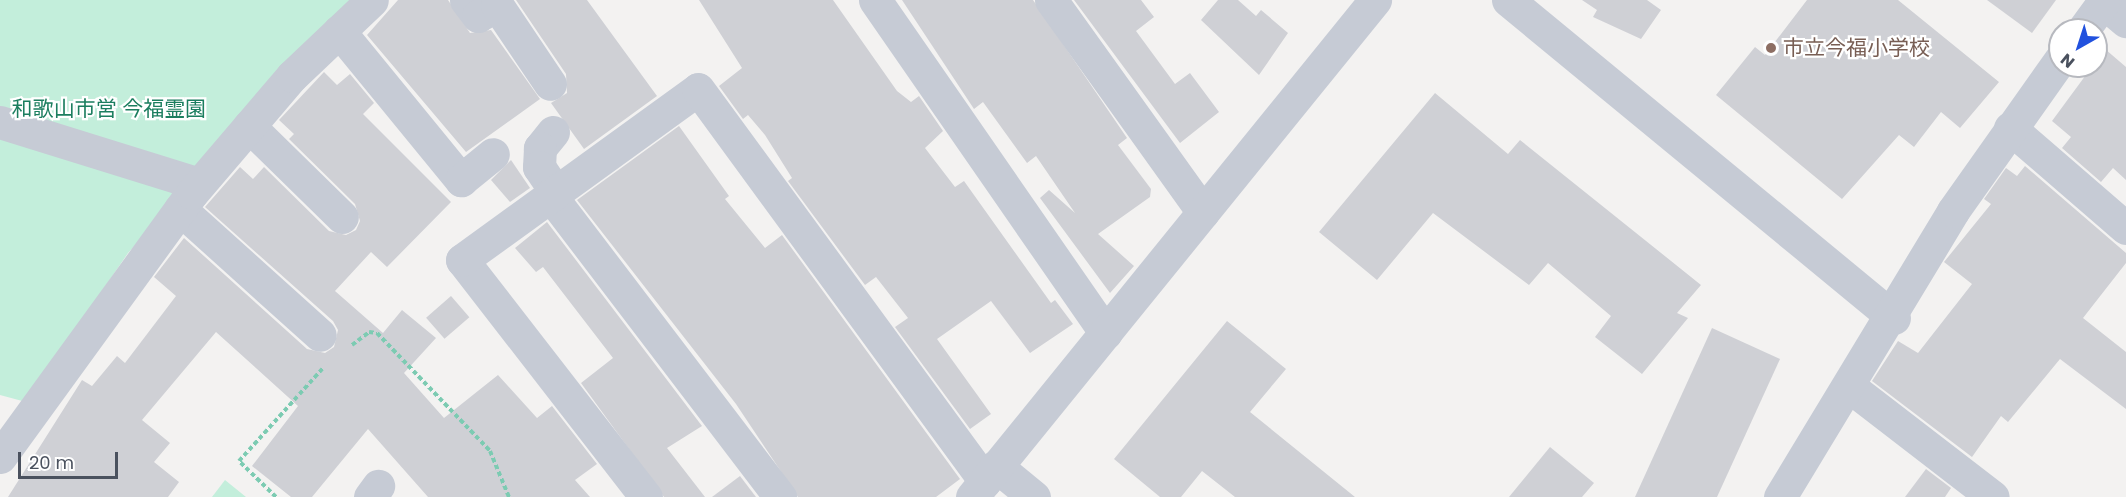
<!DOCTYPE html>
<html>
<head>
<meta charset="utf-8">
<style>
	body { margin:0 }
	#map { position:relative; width:2126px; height:497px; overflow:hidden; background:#f3f2f1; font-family:Poppins,"Noto Sans JP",sans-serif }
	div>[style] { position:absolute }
	.green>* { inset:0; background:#c3eedb }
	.building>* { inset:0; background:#cfd0d5; transform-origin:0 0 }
	.path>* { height:4px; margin-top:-2px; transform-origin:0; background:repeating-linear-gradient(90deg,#7ccbb2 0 4.5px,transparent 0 7.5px) }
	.minor>* { height:33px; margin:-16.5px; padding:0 16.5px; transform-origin:16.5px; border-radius:16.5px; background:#c6cbd5 }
	.dots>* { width:16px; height:16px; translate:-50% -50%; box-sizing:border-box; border:3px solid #fff; border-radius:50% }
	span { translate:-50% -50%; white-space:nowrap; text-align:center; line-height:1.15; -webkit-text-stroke:4.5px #fff; paint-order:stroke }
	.education-label { font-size:21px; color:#785e54 }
	.left { translate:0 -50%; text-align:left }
	.park-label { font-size:21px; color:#1c7e5f }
	.north { position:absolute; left:2048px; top:18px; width:60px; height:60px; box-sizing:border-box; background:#fff; border:2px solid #b7b9bf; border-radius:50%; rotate:219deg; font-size:16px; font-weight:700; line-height:24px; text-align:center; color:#4a515e }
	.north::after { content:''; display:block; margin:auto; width:21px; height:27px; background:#2151de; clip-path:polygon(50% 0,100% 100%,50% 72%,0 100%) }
	.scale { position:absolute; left:18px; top:452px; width:100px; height:27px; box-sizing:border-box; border:3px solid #4a515e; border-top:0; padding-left:8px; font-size:18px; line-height:21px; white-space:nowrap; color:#4a515e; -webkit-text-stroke:4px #fff; paint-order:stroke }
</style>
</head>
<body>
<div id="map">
	<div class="green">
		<div style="clip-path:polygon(0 0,358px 0,128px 253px,26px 402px,0 395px)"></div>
		<div style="clip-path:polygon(225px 480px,246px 497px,212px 497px)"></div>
	</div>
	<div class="building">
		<div style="clip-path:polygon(398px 0,448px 0,470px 33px,491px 30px,540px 99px,466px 152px,367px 35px)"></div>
		<div style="clip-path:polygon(516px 0,587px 0,657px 96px,584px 149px,551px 103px,567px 93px,566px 74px)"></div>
		<div style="clip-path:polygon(699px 0,833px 0,897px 91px,911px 102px,919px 96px,943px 131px,925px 148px,955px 187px,964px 181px,1051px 303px,1055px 300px,1073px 324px,1030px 353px,991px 301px,937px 339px,991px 414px,970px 429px,895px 327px,908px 318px,876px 277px,865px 285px,788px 181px,792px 178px,765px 135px,748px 115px,743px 119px,719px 86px,742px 68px)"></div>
		<div style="clip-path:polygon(902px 0,1033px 0,1127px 138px,1118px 145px,1151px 189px,1150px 197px,1098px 234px,1134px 266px,1110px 293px,1040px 198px,1049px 190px,1075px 213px,1036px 156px,1027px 163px,983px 102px,974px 109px)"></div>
		<div style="clip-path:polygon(1074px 0,1141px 0,1154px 17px,1136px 31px,1175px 84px,1190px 73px,1219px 112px,1180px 143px)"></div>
		<div style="clip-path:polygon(1218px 0,1238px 0,1256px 16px,1261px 10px,1288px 33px,1259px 75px,1201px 20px)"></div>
		<div style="clip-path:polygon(1582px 0,1647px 0,1661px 10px,1641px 39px,1593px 17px,1597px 10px)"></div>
		<div style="clip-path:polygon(1807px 0,1898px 0,1999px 82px,1960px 128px,1941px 112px,1914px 147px,1899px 135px,1842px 199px,1716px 95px,1755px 47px,1765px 55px)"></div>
		<div style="clip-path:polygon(1987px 0,2056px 0,2032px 33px)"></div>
		<div style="clip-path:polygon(2105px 49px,2126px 67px,2126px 180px,2113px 168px,2101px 182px,2062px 148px,2071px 137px,2052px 121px)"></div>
		<div style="clip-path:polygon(324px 72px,337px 85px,350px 74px,374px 103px,363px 114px,451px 202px,387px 267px,371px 252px,335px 291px,383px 333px,402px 310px,436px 338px,404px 373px,444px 418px,498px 375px,537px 418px,552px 406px,597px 464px,575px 480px,590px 497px,428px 497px,368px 429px,312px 497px,291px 497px,252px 466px,298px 406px,216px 332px,142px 420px,170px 443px,154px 462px,179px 482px,168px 497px,8px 497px,82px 380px,92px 386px,117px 356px,125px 363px,176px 296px,154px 277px,184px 238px,307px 349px,325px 353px,334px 347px,338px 330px,333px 321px,205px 207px,240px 167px,253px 179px,264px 167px,329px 231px,346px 235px,356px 230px,360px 221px,355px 204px,289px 139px,294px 134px,279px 120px)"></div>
		<div style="clip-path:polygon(1435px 93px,1508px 154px,1520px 140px,1701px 285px,1677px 313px,1688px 318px,1642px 374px,1595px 337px,1611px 316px,1548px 263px,1529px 285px,1433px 213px,1377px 280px,1319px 232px)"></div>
		<div style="clip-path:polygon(679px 126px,729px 196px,725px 199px,765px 248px,782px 235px,960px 479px,936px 497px,798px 497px,736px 404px,577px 200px)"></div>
		<div style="clip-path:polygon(511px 160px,530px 188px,510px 202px,491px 180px)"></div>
		<div style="clip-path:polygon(2025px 166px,2126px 253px,2126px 263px,2083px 318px,2126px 352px,2126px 409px,2060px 359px,2008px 422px,2001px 416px,1972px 457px,1872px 381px,1898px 341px,1918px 353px,1972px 284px,1944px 262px,1991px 204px,1984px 199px,2006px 168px,2017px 176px)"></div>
		<div style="clip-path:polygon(547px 222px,702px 426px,667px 448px,705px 497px,664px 497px,581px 383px,613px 358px,543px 267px,536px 272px,515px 248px)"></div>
		<div style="left:451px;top:296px;width:28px;height:33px;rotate:49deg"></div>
		<div style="clip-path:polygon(1227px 321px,1286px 369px,1250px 412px,1355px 497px,1235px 497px,1202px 471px,1181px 497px,1160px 497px,1114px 459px)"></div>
		<div style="clip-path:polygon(1712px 328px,1780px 359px,1717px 497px,1635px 497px)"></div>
		<div style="clip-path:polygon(1550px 447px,1594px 483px,1582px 497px,1509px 497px)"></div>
		<div style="clip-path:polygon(1926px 469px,1951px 488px,1945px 497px,1905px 497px)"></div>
		<div style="clip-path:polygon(740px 476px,756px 497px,712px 497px)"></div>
	</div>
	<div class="path">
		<div style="left:352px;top:345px;width:21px;rotate:-37deg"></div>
		<div style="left:369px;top:332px;width:8px;rotate:7deg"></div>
		<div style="left:377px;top:333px;width:163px;rotate:46.2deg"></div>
		<div style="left:490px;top:451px;width:50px;rotate:67.6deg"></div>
		<div style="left:276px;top:497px;width:52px;rotate:-135.8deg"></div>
		<div style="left:239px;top:461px;width:125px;rotate:-47.9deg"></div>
	</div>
	<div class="minor">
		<div style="left:466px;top:0;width:20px;rotate:53deg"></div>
		<div style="left:478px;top:16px;width:22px;rotate:-30deg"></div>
		<div style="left:497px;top:5px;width:95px;rotate:56.1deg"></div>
		<div style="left:875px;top:0;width:405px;rotate:55.3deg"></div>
		<div style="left:1051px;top:0;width:261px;rotate:54.4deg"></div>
		<div style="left:1508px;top:0;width:500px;rotate:39.48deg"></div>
		<div style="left:2103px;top:2px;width:30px;rotate:40deg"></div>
		<div style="left:2083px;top:30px;width:37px;rotate:-54deg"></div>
		<div style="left:339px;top:31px;width:193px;rotate:50.7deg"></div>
		<div style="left:461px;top:180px;width:41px;rotate:-39.1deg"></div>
		<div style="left:0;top:122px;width:208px;rotate:17.3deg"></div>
		<div style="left:249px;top:126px;width:130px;rotate:44.4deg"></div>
		<div style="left:2010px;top:128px;width:153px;rotate:40.8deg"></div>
		<div style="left:553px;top:132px;width:21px;rotate:129deg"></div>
		<div style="left:540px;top:148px;width:19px;rotate:93deg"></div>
		<div style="left:539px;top:167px;width:29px;rotate:56deg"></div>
		<div style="left:550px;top:195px;width:380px;rotate:52.7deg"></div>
		<div style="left:180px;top:209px;width:188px;rotate:42deg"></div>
		<div style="left:1850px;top:387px;width:180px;rotate:37.6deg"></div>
		<div style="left:0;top:457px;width:326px;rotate:-54deg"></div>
		<div style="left:192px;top:193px;width:154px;rotate:-49.5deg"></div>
		<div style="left:292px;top:76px;width:110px;rotate:-43.5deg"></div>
		<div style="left:996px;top:466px;width:49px;rotate:39.2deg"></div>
		<div style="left:370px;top:497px;width:14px;rotate:-54deg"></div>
		<div style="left:646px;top:497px;width:300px;rotate:-127.8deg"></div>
		<div style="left:462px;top:260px;width:291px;rotate:-35.9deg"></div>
		<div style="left:698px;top:89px;width:486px;rotate:53.8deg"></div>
		<div style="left:972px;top:497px;width:640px;rotate:-50.96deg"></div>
		<div style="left:1780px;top:497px;width:334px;rotate:-58.8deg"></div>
		<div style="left:1953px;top:211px;width:185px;rotate:-54.7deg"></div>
	</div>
	<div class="dots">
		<div style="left:1771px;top:48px;background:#8d6e63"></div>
	</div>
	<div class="education-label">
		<span class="left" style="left:1783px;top:48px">市立今福小学校</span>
	</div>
	<div class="park-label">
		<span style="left:109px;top:109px">和歌山市営 今福霊園</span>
	</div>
	<div class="north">N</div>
	<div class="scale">20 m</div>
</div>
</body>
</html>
